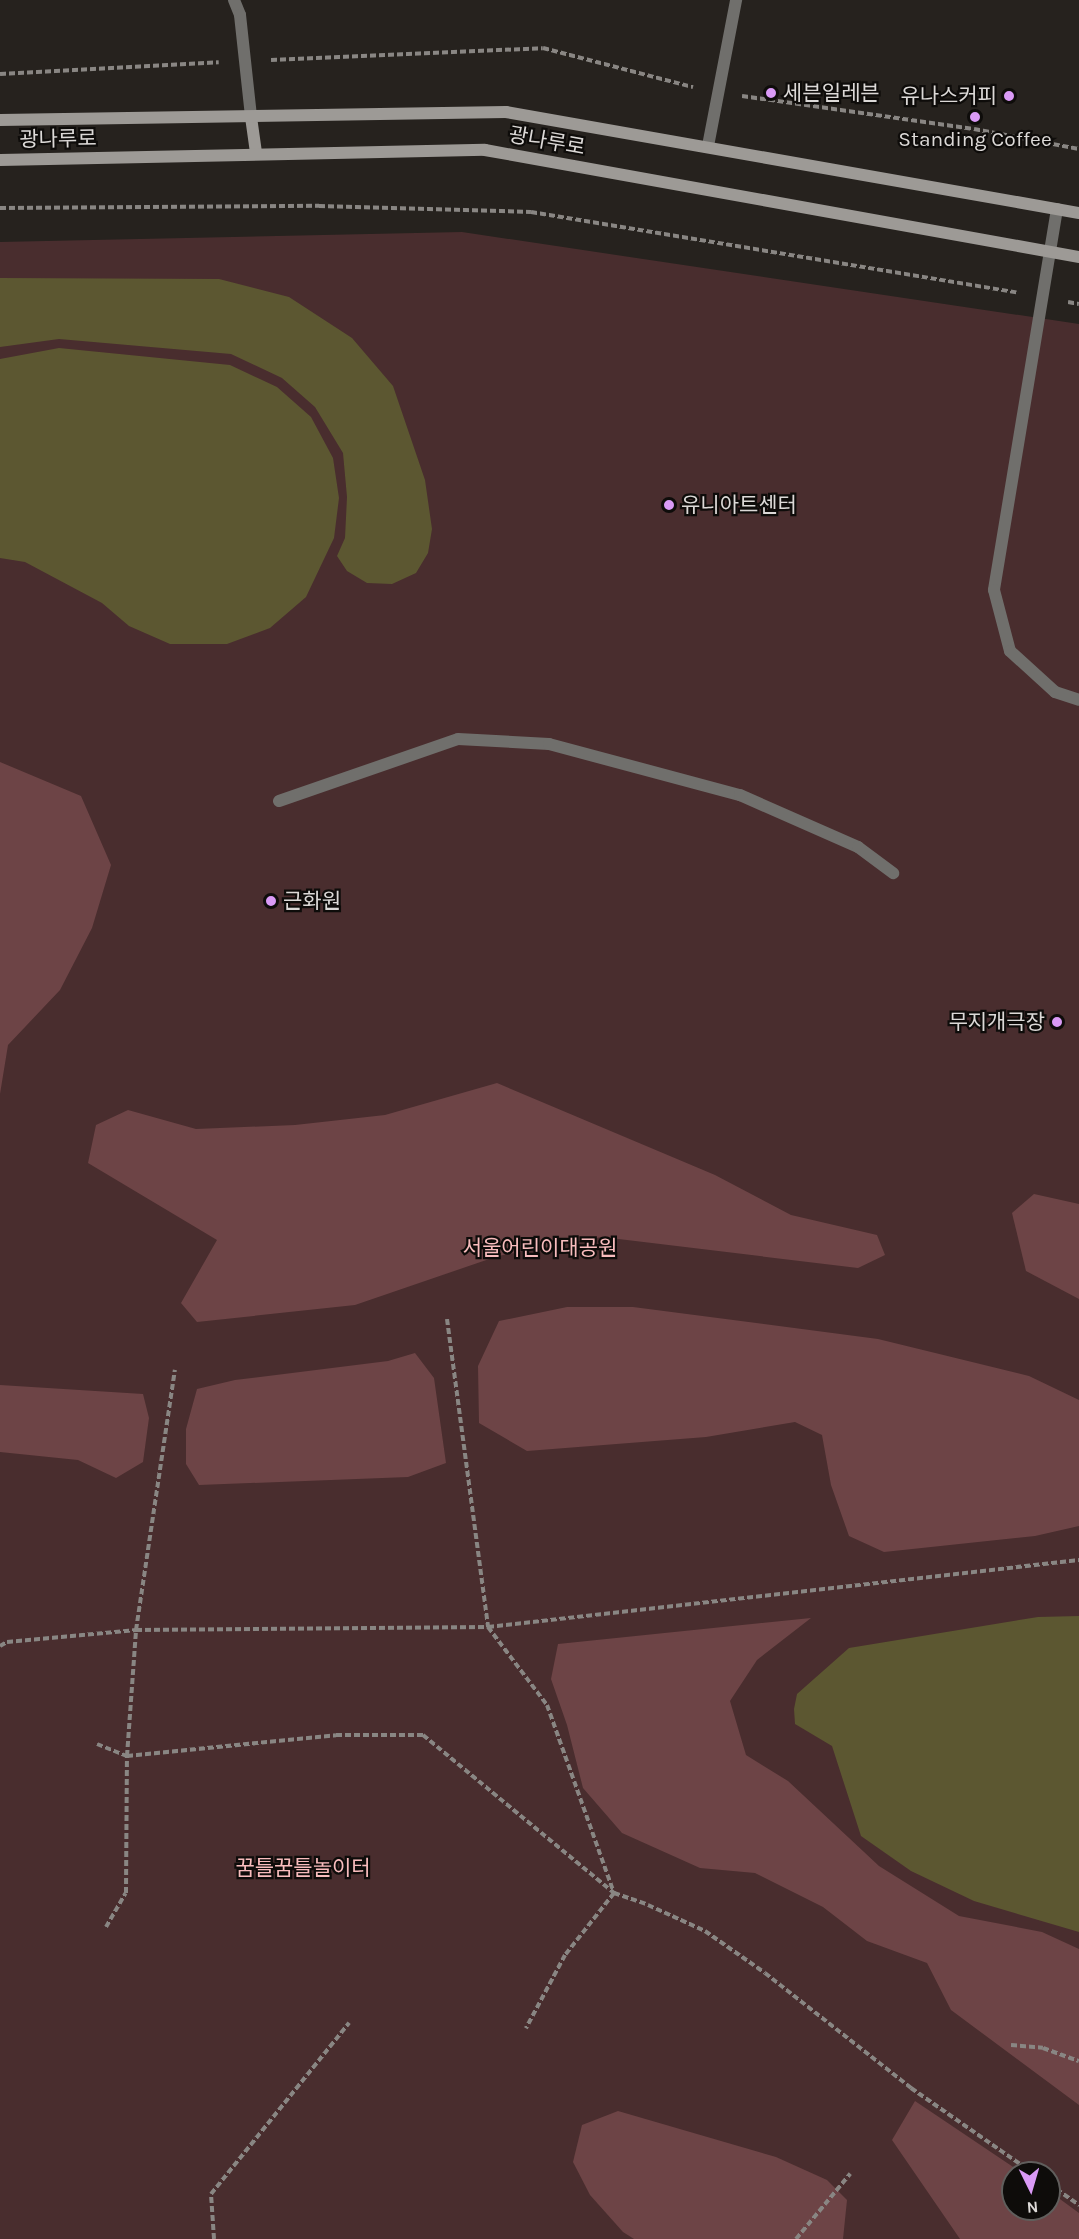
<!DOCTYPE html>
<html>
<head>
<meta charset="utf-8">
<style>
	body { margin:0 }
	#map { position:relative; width:1079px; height:2239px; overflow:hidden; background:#26221e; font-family:Karla,"Noto Sans KR",sans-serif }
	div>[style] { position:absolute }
	.green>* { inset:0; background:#492d2e }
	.forest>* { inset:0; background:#6d4446 }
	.water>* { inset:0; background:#5c5731 }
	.path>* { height:4px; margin-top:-2px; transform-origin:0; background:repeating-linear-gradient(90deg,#898683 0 6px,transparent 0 9px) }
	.lane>* { height:12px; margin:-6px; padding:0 6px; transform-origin:6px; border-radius:6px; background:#706f6c }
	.street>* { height:12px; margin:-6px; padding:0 6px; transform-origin:6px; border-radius:6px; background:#706f6c }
	.secondary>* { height:12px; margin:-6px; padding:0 6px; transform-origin:6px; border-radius:6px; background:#9d9a96 }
	.dots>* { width:16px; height:16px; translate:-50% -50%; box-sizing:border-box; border:3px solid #0e0c0a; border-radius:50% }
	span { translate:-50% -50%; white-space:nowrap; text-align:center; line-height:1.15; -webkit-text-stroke:4.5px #0e0c0a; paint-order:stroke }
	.poi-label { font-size:21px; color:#dcd9d7 }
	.left { translate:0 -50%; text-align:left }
	.right { translate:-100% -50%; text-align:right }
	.street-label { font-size:21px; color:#dcd9d7 }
	.park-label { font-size:21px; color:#f8bcbd }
	.north { position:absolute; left:1001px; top:2161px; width:60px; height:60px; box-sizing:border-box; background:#0e0c0a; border:2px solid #605e5c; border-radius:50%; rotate:175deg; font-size:16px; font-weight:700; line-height:24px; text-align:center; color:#dcd9d7 }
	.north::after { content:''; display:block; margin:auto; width:21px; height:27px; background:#da9af6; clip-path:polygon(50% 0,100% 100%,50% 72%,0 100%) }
</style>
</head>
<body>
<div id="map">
	<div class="green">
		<div style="clip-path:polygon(evenodd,462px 232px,1079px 324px,1079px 2239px,0 2239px,0 242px,462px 232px,1013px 2173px,1049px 2173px,1049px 2209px,1013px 2209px,1013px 2173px)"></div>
	</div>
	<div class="forest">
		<div style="clip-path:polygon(0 762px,81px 796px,111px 865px,92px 928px,60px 990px,8px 1045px,0 1094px)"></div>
		<div style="clip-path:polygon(497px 1083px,715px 1175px,791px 1215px,877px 1235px,885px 1255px,858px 1268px,602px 1237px,498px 1256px,355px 1305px,197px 1322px,181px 1303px,217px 1240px,88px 1163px,96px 1125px,128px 1110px,196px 1129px,295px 1125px,385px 1115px)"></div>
		<div style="clip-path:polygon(1034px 1194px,1079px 1204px,1079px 1299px,1026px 1271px,1012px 1213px)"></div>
		<div style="clip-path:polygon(567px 1307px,633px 1307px,878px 1339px,1029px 1376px,1079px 1400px,1079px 1526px,1035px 1536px,884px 1552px,849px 1536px,831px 1485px,822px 1435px,795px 1422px,706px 1437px,527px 1451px,479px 1423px,478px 1366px,499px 1321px)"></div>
		<div style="clip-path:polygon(415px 1353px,434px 1378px,446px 1463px,408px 1477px,199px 1485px,186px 1464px,186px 1429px,197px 1389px,235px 1380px,388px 1361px)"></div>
		<div style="clip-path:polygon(0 1385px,143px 1394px,149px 1418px,143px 1462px,116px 1478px,78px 1460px,0 1452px)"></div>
		<div style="clip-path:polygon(811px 1618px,757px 1660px,730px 1701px,746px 1755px,788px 1781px,879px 1866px,959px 1916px,1042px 1932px,1079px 1949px,1079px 2105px,951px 2010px,927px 1963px,867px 1941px,823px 1907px,755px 1873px,700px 1868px,622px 1833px,583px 1788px,567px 1725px,551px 1679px,558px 1644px)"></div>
		<div style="clip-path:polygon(915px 2101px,1022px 2173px,1013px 2173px,1013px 2209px,1049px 2209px,1049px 2191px,1079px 2213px,1079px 2239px,960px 2239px,892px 2140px)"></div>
		<div style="clip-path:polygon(618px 2111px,776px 2157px,827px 2180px,847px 2200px,843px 2239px,634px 2239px,623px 2232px,590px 2195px,573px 2162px,582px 2125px)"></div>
	</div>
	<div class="water">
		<div style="clip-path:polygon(0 278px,219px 279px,289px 297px,352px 338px,393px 386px,425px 480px,432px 529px,428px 553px,416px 573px,392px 584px,367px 583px,347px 571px,337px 556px,345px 538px,347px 497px,343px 453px,315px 407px,282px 378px,231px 354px,59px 339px,0 347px)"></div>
		<div style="clip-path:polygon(59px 348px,230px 365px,277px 387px,311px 417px,333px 458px,339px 498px,334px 538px,306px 597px,270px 628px,227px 644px,170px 644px,129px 626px,102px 603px,25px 562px,0 558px,0 359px)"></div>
		<div style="clip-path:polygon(1079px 1616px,1079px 1932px,974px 1901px,911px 1871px,861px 1836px,832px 1746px,795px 1724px,794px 1709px,797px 1694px,849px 1648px,1038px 1617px)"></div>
	</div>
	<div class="path">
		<div style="left:271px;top:60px;width:272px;rotate:-2.5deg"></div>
		<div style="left:543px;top:48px;width:155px;rotate:14.6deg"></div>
		<div style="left:0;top:74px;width:219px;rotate:-3.1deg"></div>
		<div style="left:742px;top:96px;width:234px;rotate:8.1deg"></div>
		<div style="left:974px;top:129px;width:107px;rotate:10.8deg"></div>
		<div style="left:0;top:208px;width:319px;rotate:-0.4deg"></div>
		<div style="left:319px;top:206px;width:212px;rotate:1.6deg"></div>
		<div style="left:531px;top:212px;width:492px;rotate:9.4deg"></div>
		<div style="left:1068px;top:302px;width:11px;rotate:10deg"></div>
		<div style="left:447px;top:1319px;width:311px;rotate:82.4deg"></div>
		<div style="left:488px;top:1627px;width:98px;rotate:52.9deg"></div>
		<div style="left:547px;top:1705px;width:200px;rotate:70.4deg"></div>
		<div style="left:614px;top:1893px;width:79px;rotate:128.3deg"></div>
		<div style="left:565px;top:1955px;width:83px;rotate:118.1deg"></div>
		<div style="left:0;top:1646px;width:8px;rotate:-30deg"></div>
		<div style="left:7px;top:1642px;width:130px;rotate:-5.3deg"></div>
		<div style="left:136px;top:1630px;width:352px;rotate:-0.5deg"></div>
		<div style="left:488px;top:1627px;width:595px;rotate:-6.47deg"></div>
		<div style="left:97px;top:1744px;width:32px;rotate:22deg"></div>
		<div style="left:127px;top:1756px;width:210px;rotate:-5.7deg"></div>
		<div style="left:336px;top:1735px;width:87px"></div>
		<div style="left:423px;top:1735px;width:248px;rotate:39.6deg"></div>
		<div style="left:614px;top:1893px;width:36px;rotate:19deg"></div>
		<div style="left:648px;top:1905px;width:63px;rotate:24.5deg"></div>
		<div style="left:705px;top:1931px;width:73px;rotate:35deg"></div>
		<div style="left:765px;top:1973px;width:186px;rotate:38.2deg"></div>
		<div style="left:911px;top:2088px;width:149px;rotate:34.9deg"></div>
		<div style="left:106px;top:1927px;width:39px;rotate:-60deg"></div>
		<div style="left:126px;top:1893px;width:137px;rotate:-89.6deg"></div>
		<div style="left:127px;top:1756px;width:126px;rotate:-85.9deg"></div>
		<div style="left:136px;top:1630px;width:263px;rotate:-81.5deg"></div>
		<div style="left:1011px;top:2045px;width:32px;rotate:5deg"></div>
		<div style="left:1043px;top:2048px;width:38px;rotate:20deg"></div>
		<div style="left:1049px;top:2184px;width:37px;rotate:35deg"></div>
		<div style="left:214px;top:2239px;width:45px;rotate:-93.8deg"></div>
		<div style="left:211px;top:2194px;width:220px;rotate:-51.1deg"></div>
		<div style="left:796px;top:2239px;width:85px;rotate:-50.3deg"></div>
	</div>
	<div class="lane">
		<div style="left:1057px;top:209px;width:386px;rotate:99.4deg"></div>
		<div style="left:994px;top:590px;width:63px;rotate:75.3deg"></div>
		<div style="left:1010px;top:651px;width:61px;rotate:42.3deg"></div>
		<div style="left:1055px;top:692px;width:25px;rotate:18deg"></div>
		<div style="left:279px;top:801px;width:189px;rotate:-19.1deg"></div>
		<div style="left:458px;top:739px;width:91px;rotate:3.1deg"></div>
		<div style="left:549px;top:744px;width:198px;rotate:15deg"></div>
		<div style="left:740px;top:795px;width:129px;rotate:23.8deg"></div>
		<div style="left:858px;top:847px;width:44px;rotate:36.6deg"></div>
	</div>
	<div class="street">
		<div style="left:234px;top:0;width:16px;rotate:68deg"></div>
		<div style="left:240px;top:15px;width:103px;rotate:83.8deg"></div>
		<div style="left:708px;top:146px;width:149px;rotate:-79.1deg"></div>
	</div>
	<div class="secondary">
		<div style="left:251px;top:117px;width:37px;rotate:82deg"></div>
		<div style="left:0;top:120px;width:506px;rotate:-0.91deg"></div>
		<div style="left:506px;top:112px;width:582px;rotate:10deg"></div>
		<div style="left:0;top:160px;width:485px;rotate:-1.2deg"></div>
		<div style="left:485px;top:150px;width:604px;rotate:10.21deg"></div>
	</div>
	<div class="dots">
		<div style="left:771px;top:93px;background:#da9af6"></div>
		<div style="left:1009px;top:96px;background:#da9af6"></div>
		<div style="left:975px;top:117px;background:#da9af6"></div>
		<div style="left:669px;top:505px;background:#da9af6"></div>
		<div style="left:271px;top:901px;background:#da9af6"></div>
		<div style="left:1057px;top:1022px;background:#da9af6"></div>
	</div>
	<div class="poi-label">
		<span class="left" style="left:783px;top:93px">세븐일레븐</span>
		<span class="right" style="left:997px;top:96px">유나스커피</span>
		<span style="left:975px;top:139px">Standing Coffee</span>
		<span class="left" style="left:681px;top:505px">유니아트센터</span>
		<span class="left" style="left:283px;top:901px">근화원</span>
		<span class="right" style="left:1045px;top:1022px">무지개극장</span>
	</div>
	<div class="street-label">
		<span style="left:58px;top:139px;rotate:-1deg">광나루로</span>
		<span style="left:547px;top:141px;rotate:10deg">광나루로</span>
	</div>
	<div class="park-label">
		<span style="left:540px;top:1248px">서울어린이대공원</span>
		<span style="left:303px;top:1868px">꿈틀꿈틀놀이터</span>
	</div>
	<div class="north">N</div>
</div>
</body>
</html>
